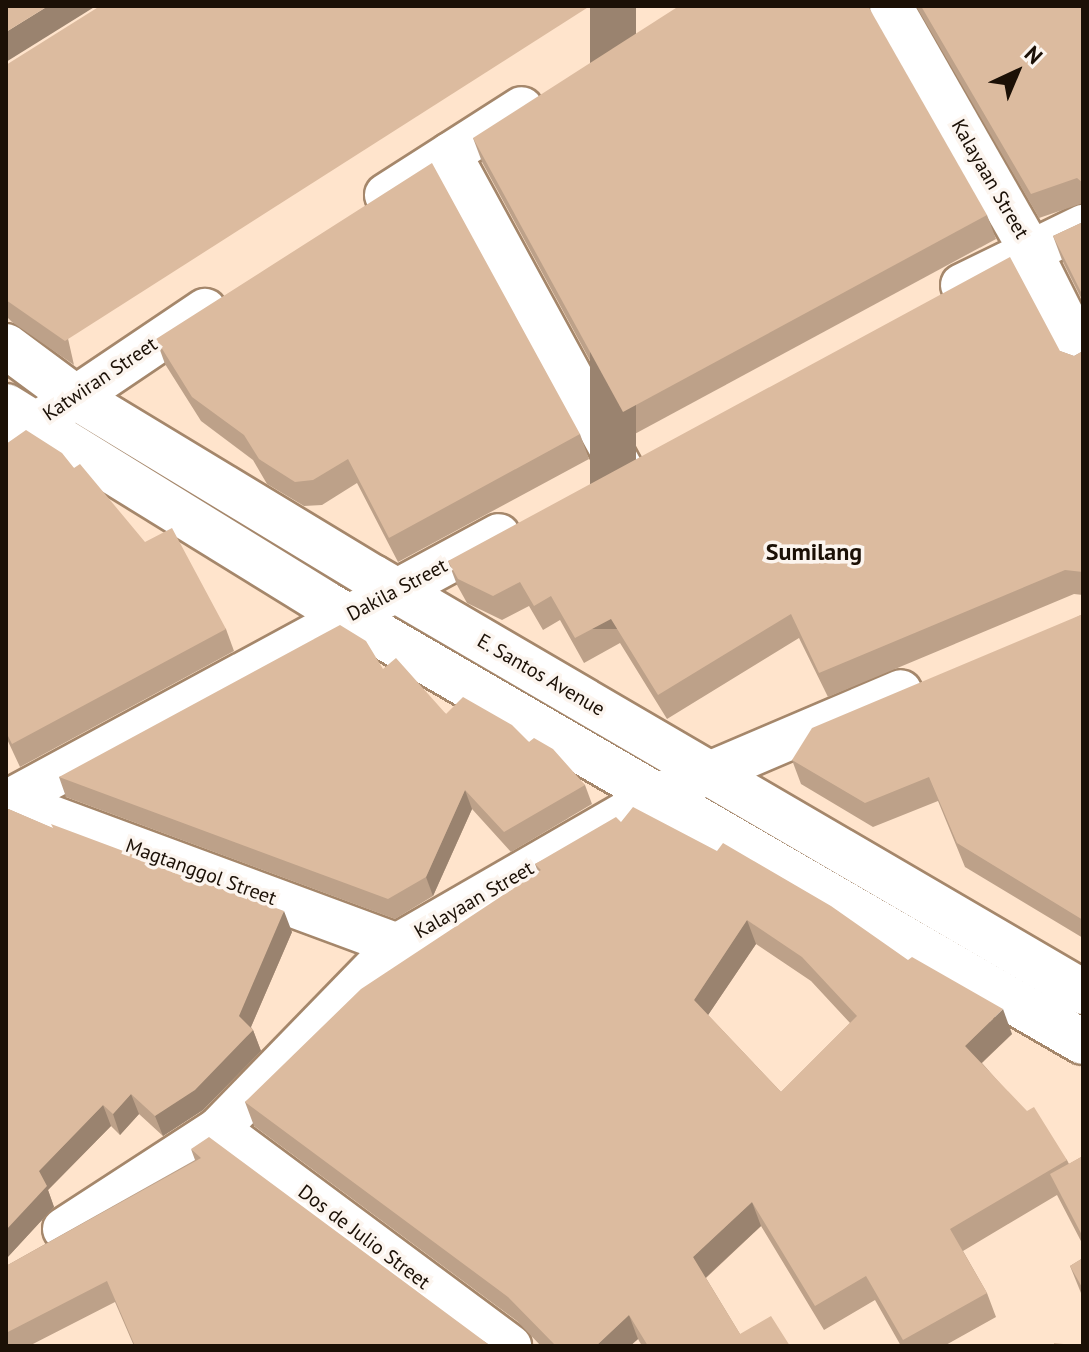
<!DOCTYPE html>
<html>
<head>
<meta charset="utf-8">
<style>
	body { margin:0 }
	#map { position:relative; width:1089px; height:1352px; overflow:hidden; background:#ffe4cc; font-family:"PT Sans",sans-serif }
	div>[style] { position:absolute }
	.roads { filter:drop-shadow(2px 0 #a5876b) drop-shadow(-2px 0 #a5876b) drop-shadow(0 2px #a5876b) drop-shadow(0 -2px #a5876b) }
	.minor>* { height:42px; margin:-21px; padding:0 21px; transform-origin:21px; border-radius:21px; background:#fff }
	.tertiary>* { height:44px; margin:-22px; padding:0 22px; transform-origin:22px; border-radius:22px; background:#fff }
	.wall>* { inset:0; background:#bda189 }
	.shaded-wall>* { inset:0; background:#9a836f; transform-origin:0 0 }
	.building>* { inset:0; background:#dcbb9f }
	span { translate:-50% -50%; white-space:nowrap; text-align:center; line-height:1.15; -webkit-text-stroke:7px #fcf5ef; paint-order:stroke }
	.street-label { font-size:20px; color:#1b1006 }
	.quarter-label { font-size:24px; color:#1b1006; font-weight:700 }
	.frame { position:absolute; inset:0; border:8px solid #1b1006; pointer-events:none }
	.north { position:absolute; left:977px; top:32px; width:80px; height:80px; -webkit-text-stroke:6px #fcf5ef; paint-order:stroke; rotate:44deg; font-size:22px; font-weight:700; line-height:32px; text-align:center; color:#1b1006 }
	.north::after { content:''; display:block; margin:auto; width:28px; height:36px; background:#1b1006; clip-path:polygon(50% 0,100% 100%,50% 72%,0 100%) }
</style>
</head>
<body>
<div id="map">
	<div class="roads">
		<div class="minor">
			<div style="left:891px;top:6px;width:279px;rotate:60.3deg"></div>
			<div style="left:1029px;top:248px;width:121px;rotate:63.4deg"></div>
			<div style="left:450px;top:154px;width:359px;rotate:61.4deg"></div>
			<div style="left:386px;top:195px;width:161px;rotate:-32.6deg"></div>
			<div style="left:962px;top:285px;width:135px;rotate:-26deg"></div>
			<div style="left:6px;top:444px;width:240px;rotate:-34deg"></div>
			<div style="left:6px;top:800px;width:417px;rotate:20.3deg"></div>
			<div style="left:8px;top:801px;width:558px;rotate:-28.45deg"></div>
			<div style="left:218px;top:1129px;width:364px;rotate:36.6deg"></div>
			<div style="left:64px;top:1229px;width:184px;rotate:-33deg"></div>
			<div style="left:218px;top:1129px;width:257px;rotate:-45.8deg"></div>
			<div style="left:397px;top:945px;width:298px;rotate:-30deg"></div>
			<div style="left:655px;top:796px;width:267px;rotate:-23.1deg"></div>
		</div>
		<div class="tertiary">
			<div style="left:6px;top:346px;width:82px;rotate:36.6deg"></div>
			<div style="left:72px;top:395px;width:352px;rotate:31.2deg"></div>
			<div style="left:373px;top:577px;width:822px;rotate:30.31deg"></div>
			<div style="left:6px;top:406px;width:373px;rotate:31.7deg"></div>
			<div style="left:323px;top:602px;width:878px;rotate:30.07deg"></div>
		</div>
	</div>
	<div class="wall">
		<div style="clip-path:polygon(916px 6px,1083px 6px,1083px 203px,1039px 218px)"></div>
		<div style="clip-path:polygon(6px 65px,74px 365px,12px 322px,6px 316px)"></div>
		<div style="clip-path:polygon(473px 138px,987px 215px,996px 239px,631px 436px,482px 162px)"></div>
		<div style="clip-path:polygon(1083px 222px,1083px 302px,1062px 260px,1053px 236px)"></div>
		<div style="clip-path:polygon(156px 339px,580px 434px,589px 459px,398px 562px,357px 483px,322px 505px,304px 506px,267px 484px,253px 460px,201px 421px,165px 364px)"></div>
		<div style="clip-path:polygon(1060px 351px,1074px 356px,1083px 351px,1083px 595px,1074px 594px,828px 697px,799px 638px,667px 719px,620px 643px,584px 663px,560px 620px,543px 630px,529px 606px,502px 620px,467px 603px,457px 585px,448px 561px)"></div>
		<div style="clip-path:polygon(6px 444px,74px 468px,226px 629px,234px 651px,20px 767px,6px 737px)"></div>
		<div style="clip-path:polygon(1083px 614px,1083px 938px,965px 867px,938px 801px,873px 827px,801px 784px,792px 760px)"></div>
		<div style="clip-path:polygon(383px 669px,446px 714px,529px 742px,585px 785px,592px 804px,511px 852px,472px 809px,433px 896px,395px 919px,66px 797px,59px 777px)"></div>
		<div style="clip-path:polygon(6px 808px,292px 932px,251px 1027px,253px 1030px,261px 1051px,203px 1110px,163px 1136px,139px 1114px,120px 1135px,111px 1126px,48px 1190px,54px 1207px,6px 1259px)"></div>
		<div style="clip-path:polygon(evenodd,621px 822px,1012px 1034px,982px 1063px,1067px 1160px,1069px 1164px,1083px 1156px,1083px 1245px,1057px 1195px,963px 1251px,987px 1293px,996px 1317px,944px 1346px,901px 1346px,875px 1300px,824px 1330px,761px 1226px,706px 1278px,740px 1334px,790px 1346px,642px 1346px,638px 1339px,630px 1346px,541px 1346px,517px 1321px,254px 1126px,245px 1102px,538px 872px,535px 864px,621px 822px,756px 944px,811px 981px,850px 1023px,781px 1092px,708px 1015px,756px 944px)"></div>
		<div style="clip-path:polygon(191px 1149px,488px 1344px,493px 1346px,134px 1346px,115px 1302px,29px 1346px,6px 1346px,6px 1266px,195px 1160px)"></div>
		<div style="clip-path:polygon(1083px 1258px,1083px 1298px,1070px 1266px)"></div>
	</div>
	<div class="shaded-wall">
		<div style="clip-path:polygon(48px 6px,96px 6px,6px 62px,6px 32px)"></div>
		<div style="left:590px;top:6px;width:46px;height:623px"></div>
		<div style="clip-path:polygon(465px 790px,472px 809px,433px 896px,426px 877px)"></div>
		<div style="clip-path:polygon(284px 911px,292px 932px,247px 1036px,253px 1030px,261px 1051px,203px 1110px,163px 1136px,155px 1116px)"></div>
		<div style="clip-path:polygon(747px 920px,756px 944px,702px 1024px,694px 1000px)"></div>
		<div style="clip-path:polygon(1003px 1009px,1012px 1034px,974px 1070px,965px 1046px)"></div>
		<div style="clip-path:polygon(131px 1094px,139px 1114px,120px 1135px,113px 1114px)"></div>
		<div style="clip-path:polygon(103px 1105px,111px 1126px,48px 1190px,54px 1207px,6px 1259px,6px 1230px,39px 1171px)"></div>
		<div style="clip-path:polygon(752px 1202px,761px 1226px,702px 1281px,693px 1257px)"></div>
		<div style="clip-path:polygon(629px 1315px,638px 1339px,630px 1346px,596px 1346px)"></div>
	</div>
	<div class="building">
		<div style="clip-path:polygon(6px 6px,48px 6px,6px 32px)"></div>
		<div style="clip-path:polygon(100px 6px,590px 6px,65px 341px,6px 300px,6px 65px)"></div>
		<div style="clip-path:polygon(679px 6px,868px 6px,987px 215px,623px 412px,473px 138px)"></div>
		<div style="clip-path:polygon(921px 6px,1083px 6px,1083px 183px,1077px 178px,1031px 194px)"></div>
		<div style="clip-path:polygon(432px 163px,580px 434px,389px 538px,348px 459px,313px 480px,295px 482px,259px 459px,244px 435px,192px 397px,156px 339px)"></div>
		<div style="clip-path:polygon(1083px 222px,1083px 296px,1053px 236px)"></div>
		<div style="clip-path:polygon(1010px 257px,1060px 351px,1074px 356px,1083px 351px,1083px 572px,1065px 570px,819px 673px,791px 614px,658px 695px,611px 619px,575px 638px,551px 596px,534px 606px,520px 582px,493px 596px,458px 579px,448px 561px)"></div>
		<div style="clip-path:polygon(26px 430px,62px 453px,74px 468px,80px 464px,145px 542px,172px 528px,226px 629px,12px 744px,6px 732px,6px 444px)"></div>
		<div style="clip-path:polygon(1083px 614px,1083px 920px,957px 843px,929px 777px,865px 803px,792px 760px,812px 728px)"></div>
		<div style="clip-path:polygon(340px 625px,366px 641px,383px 669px,396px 658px,446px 714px,463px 697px,512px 725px,529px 742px,534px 738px,553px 749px,585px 785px,504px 832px,465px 790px,426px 877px,388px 899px,59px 777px)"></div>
		<div style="clip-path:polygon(evenodd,633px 807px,717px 851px,723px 843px,831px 906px,908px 960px,912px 957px,1003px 1009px,965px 1046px,1027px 1111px,1034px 1107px,1067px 1160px,950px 1229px,987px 1293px,903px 1340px,866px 1276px,815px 1306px,752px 1202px,693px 1257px,740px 1334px,771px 1316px,790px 1346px,648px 1346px,629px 1315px,596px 1346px,556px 1346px,508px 1297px,245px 1102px,361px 989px,541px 870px,535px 864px,616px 817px,621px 822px,633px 807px,747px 920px,802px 957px,857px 1016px,781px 1092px,694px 1000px,747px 920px)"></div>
		<div style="clip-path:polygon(6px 808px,53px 828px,51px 824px,284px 911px,239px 1016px,253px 1030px,195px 1090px,155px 1116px,131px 1094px,113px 1114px,103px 1105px,39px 1171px,47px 1186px,6px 1230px)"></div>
		<div style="clip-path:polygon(209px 1137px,488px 1344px,493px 1346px,135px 1346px,107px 1281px,6px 1333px,6px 1266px,201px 1158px,191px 1149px)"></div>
		<div style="clip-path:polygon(1083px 1156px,1083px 1237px,1050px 1174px)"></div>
		<div style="clip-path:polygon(1083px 1258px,1083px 1289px,1070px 1266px)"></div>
		<div style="clip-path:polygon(1054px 1343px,1083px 1346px,1054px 1346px)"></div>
	</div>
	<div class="street-label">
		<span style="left:990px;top:179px;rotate:60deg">Kalayaan Street</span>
		<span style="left:100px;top:379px;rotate:-34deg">Katwiran Street</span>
		<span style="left:397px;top:590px;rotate:-28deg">Dakila Street</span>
		<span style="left:541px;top:675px;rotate:30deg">E. Santos Avenue</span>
		<span style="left:201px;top:872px;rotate:20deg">Magtanggol Street</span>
		<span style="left:474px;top:900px;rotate:-30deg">Kalayaan Street</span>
		<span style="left:364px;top:1237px;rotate:37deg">Dos de Julio Street</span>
	</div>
	<div class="quarter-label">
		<span style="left:814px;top:552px">Sumilang</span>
	</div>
	<div class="frame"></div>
	<div class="north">N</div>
</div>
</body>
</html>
